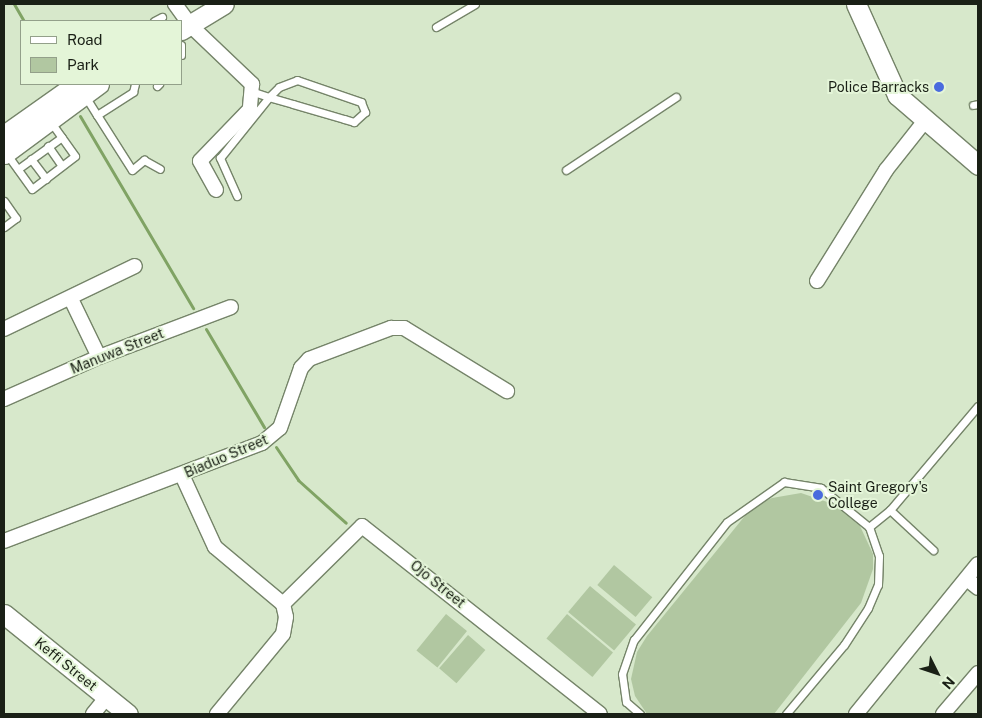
<!DOCTYPE html>
<html>
<head>
<meta charset="utf-8">
<style>
	body { margin:0 }
	#map { position:relative; width:982px; height:718px; overflow:hidden; background:#d7e8cb; font-family:"Public Sans",sans-serif }
	div>[style] { position:absolute }
	.green>* { inset:0; background:#b1c7a1; transform-origin:0 0 }
	.stream>* { height:3px; margin:-1.5px; padding:0 1.5px; transform-origin:1.5px; border-radius:1.5px; background:#80a364 }
	.roads { filter:drop-shadow(1px 0 #758469) drop-shadow(-1px 0 #758469) drop-shadow(0 1px #758469) drop-shadow(0 -1px #758469) }
	.lane>* { height:7px; margin:-3.5px; padding:0 3.5px; transform-origin:3.5px; border-radius:3.5px; background:#fff }
	.street>* { height:14px; margin:-7px; padding:0 7px; transform-origin:7px; border-radius:7px; background:#fff }
	.secondary>* { height:19px; margin:-9.5px; padding:0 9.5px; transform-origin:9.5px; border-radius:9.5px; background:#fff }
	.dots>* { width:14px; height:14px; translate:-50% -50%; box-sizing:border-box; border:2px solid #e4f5d8; border-radius:50% }
	span { translate:-50% -50%; white-space:nowrap; text-align:center; line-height:1.15; -webkit-text-stroke:4px #e4f5d8; paint-order:stroke }
	.poi-label { font-size:14px; color:#1a2016 }
	.right { translate:-100% -50%; text-align:right }
	.left { translate:0 -50%; text-align:left }
	.street-label { font-size:14px; color:#1a2016 }
	.frame { position:absolute; inset:0; border:5px solid #1a2016; pointer-events:none }
	.legend { position:absolute; left:20px; top:20px; width:162px; height:65px; box-sizing:border-box; background:#e4f5d8; border:1px solid #93a08a; margin:0; padding:6px 9px; list-style:none; font-size:15px; color:#1a2016 }
	.legend li { display:flex; align-items:center; gap:10px; height:25px }
	.legend b { width:25px; border:1px solid #93a08a }
	.north { position:absolute; left:912px; top:648px; width:50px; height:50px; -webkit-text-stroke:4px #e4f5d8; paint-order:stroke; rotate:131deg; font-size:14px; font-weight:700; line-height:20px; text-align:center; color:#1a2016 }
	.north::after { content:''; display:block; margin:auto; width:18px; height:22px; background:#1a2016; clip-path:polygon(50% 0,100% 100%,50% 72%,0 100%) }
</style>
</head>
<body>
<div id="map">
	<div class="green">
		<div style="clip-path:polygon(801px 493px,833px 504px,860px 526px,873px 554px,873px 569px,861px 603px,774px 714px,647px 714px,635px 696px,631px 679px,637px 652px,647px 636px,753px 506px,772px 498px)"></div>
		<div style="left:614px;top:565px;width:50px;height:26px;rotate:40deg"></div>
		<div style="left:590px;top:586px;width:60px;height:34px;rotate:40deg"></div>
		<div style="left:446px;top:614px;width:27px;height:47px;rotate:39deg"></div>
		<div style="left:567px;top:614px;width:60px;height:32px;rotate:40deg"></div>
		<div style="left:468px;top:635px;width:23px;height:44px;rotate:41deg"></div>
	</div>
	<div class="stream">
		<div style="left:14px;top:4px;width:20px;rotate:60deg"></div>
		<div style="left:80px;top:116px;width:223px;rotate:59.5deg"></div>
		<div style="left:206px;top:329px;width:114px;rotate:59.4deg"></div>
		<div style="left:276px;top:447px;width:40px;rotate:56deg"></div>
		<div style="left:298px;top:480px;width:64px;rotate:41.9deg"></div>
	</div>
	<div class="roads">
		<div class="lane">
			<div style="left:154px;top:21px;width:9px;rotate:-27deg"></div>
			<div style="left:436px;top:27px;width:45px;rotate:-30.5deg"></div>
			<div style="left:181px;top:45px;width:10px;rotate:90deg"></div>
			<div style="left:157px;top:86px;width:3px;rotate:-45deg"></div>
			<div style="left:85px;top:96px;width:22px;rotate:58deg"></div>
			<div style="left:97px;top:115px;width:43px;rotate:-32.6deg"></div>
			<div style="left:133px;top:92px;width:8px;rotate:-76deg"></div>
			<div style="left:973px;top:105px;width:5px;rotate:-11deg"></div>
			<div style="left:97px;top:115px;width:65px;rotate:57.5deg"></div>
			<div style="left:132px;top:170px;width:16px;rotate:-40deg"></div>
			<div style="left:144px;top:160px;width:18px;rotate:29deg"></div>
			<div style="left:48px;top:146px;width:24px;rotate:55deg"></div>
			<div style="left:6px;top:153px;width:44px;rotate:54.2deg"></div>
			<div style="left:32px;top:189px;width:54px;rotate:-37.5deg"></div>
			<div style="left:75px;top:156px;width:43px;rotate:-125.5deg"></div>
			<div style="left:31px;top:159px;width:25px;rotate:53deg"></div>
			<div style="left:18px;top:169px;width:54px;rotate:-36deg"></div>
			<div style="left:566px;top:170px;width:132px;rotate:-33.6deg"></div>
			<div style="left:237px;top:196px;width:42px;rotate:-114.1deg"></div>
			<div style="left:220px;top:158px;width:78px;rotate:-51.2deg"></div>
			<div style="left:269px;top:97px;width:14px;rotate:-45deg"></div>
			<div style="left:279px;top:87px;width:19px;rotate:-21deg"></div>
			<div style="left:297px;top:80px;width:68px;rotate:19deg"></div>
			<div style="left:361px;top:102px;width:11px;rotate:68deg"></div>
			<div style="left:365px;top:112px;width:15px;rotate:138deg"></div>
			<div style="left:354px;top:122px;width:10px;rotate:-163deg"></div>
			<div style="left:344px;top:119px;width:53px;rotate:-163.6deg"></div>
			<div style="left:293px;top:104px;width:25px;rotate:-164deg"></div>
			<div style="left:269px;top:97px;width:16px;rotate:-162deg"></div>
			<div style="left:4px;top:201px;width:21px;rotate:55deg"></div>
			<div style="left:16px;top:218px;width:15px;rotate:143deg"></div>
			<div style="left:890px;top:510px;width:59px;rotate:42.9deg"></div>
			<div style="left:640px;top:714px;width:18px;rotate:-139deg"></div>
			<div style="left:626px;top:702px;width:28px;rotate:-98deg"></div>
			<div style="left:622px;top:674px;width:36px;rotate:-71deg"></div>
			<div style="left:634px;top:640px;width:150px;rotate:-51.8deg"></div>
			<div style="left:727px;top:522px;width:70px;rotate:-35.1deg"></div>
			<div style="left:784px;top:482px;width:37px;rotate:9deg"></div>
			<div style="left:821px;top:488px;width:62px;rotate:39.1deg"></div>
			<div style="left:869px;top:527px;width:27px;rotate:-39deg"></div>
			<div style="left:890px;top:510px;width:136px;rotate:-49.8deg"></div>
			<div style="left:786px;top:714px;width:90px;rotate:-50deg"></div>
			<div style="left:844px;top:645px;width:44px;rotate:-57deg"></div>
			<div style="left:868px;top:608px;width:25px;rotate:-67deg"></div>
			<div style="left:878px;top:585px;width:29px;rotate:-88deg"></div>
			<div style="left:879px;top:556px;width:31px;rotate:-109deg"></div>
		</div>
		<div class="street">
			<div style="left:175px;top:4px;width:26px;rotate:54deg"></div>
			<div style="left:190px;top:25px;width:86px;rotate:43.6deg"></div>
			<div style="left:252px;top:84px;width:25px;rotate:95deg"></div>
			<div style="left:250px;top:109px;width:72px;rotate:133.9deg"></div>
			<div style="left:200px;top:161px;width:33px;rotate:61deg"></div>
			<div style="left:817px;top:281px;width:131px;rotate:-58.1deg"></div>
			<div style="left:886px;top:170px;width:61px;rotate:-51.6deg"></div>
			<div style="left:71px;top:299px;width:64px;rotate:64.2deg"></div>
			<div style="left:4px;top:329px;width:145px;rotate:-25.7deg"></div>
			<div style="left:4px;top:399px;width:104px;rotate:-23.9deg"></div>
			<div style="left:99px;top:357px;width:141px;rotate:-20.7deg"></div>
			<div style="left:182px;top:475px;width:79px;rotate:65.4deg"></div>
			<div style="left:215px;top:547px;width:89px;rotate:40deg"></div>
			<div style="left:283px;top:604px;width:13px;rotate:77deg"></div>
			<div style="left:286px;top:617px;width:17px;rotate:100deg"></div>
			<div style="left:283px;top:634px;width:104px;rotate:129.5deg"></div>
			<div style="left:4px;top:541px;width:276px;rotate:-20.8deg"></div>
			<div style="left:262px;top:443px;width:23px;rotate:-40deg"></div>
			<div style="left:280px;top:428px;width:64px;rotate:-70.7deg"></div>
			<div style="left:301px;top:368px;width:12px;rotate:-48deg"></div>
			<div style="left:309px;top:359px;width:88px;rotate:-20.7deg"></div>
			<div style="left:391px;top:328px;width:13px"></div>
			<div style="left:404px;top:328px;width:121px;rotate:31.5deg"></div>
			<div style="left:967px;top:579px;width:14px;rotate:39deg"></div>
			<div style="left:283px;top:604px;width:111px;rotate:-44.6deg"></div>
			<div style="left:362px;top:526px;width:303px;rotate:38.3deg"></div>
			<div style="left:93px;top:714px;width:22px;rotate:-51deg"></div>
			<div style="left:856px;top:714px;width:193px;rotate:-50.9deg"></div>
			<div style="left:943px;top:714px;width:54px;rotate:-49.5deg"></div>
		</div>
		<div class="secondary">
			<div style="left:856px;top:4px;width:100px;rotate:65.7deg"></div>
			<div style="left:897px;top:95px;width:107px;rotate:40.8deg"></div>
			<div style="left:181px;top:30px;width:50px;rotate:-31.2deg"></div>
			<div style="left:4px;top:135px;width:88px;rotate:-35.3deg"></div>
			<div style="left:4px;top:154px;width:118px;rotate:-36.4deg"></div>
			<div style="left:4px;top:614px;width:159px;rotate:38.9deg"></div>
		</div>
	</div>
	<div class="dots">
		<div style="left:939px;top:87px;background:#4a6bde"></div>
		<div style="left:818px;top:495px;background:#4a6bde"></div>
	</div>
	<div class="poi-label">
		<span class="right" style="left:929px;top:87px">Police Barracks</span>
		<span class="left" style="left:828px;top:495px">Saint Gregory's<br>College</span>
	</div>
	<div class="street-label">
		<span style="left:117px;top:351px;rotate:-22deg">Manuwa Street</span>
		<span style="left:226px;top:456px;rotate:-23deg">Biaduo Street</span>
		<span style="left:438px;top:584px;rotate:39deg">Ojo Street</span>
		<span style="left:66px;top:664px;rotate:39deg">Keffi Street</span>
	</div>
	<div class="frame"></div>
	<ul class="legend">
	<li><b style="height:6px;background:#fff"></b>Road</li>
	<li><b style="height:14px;background:#b1c7a1"></b>Park</li>
	</ul>
	<div class="north">N</div>
</div>
</body>
</html>
